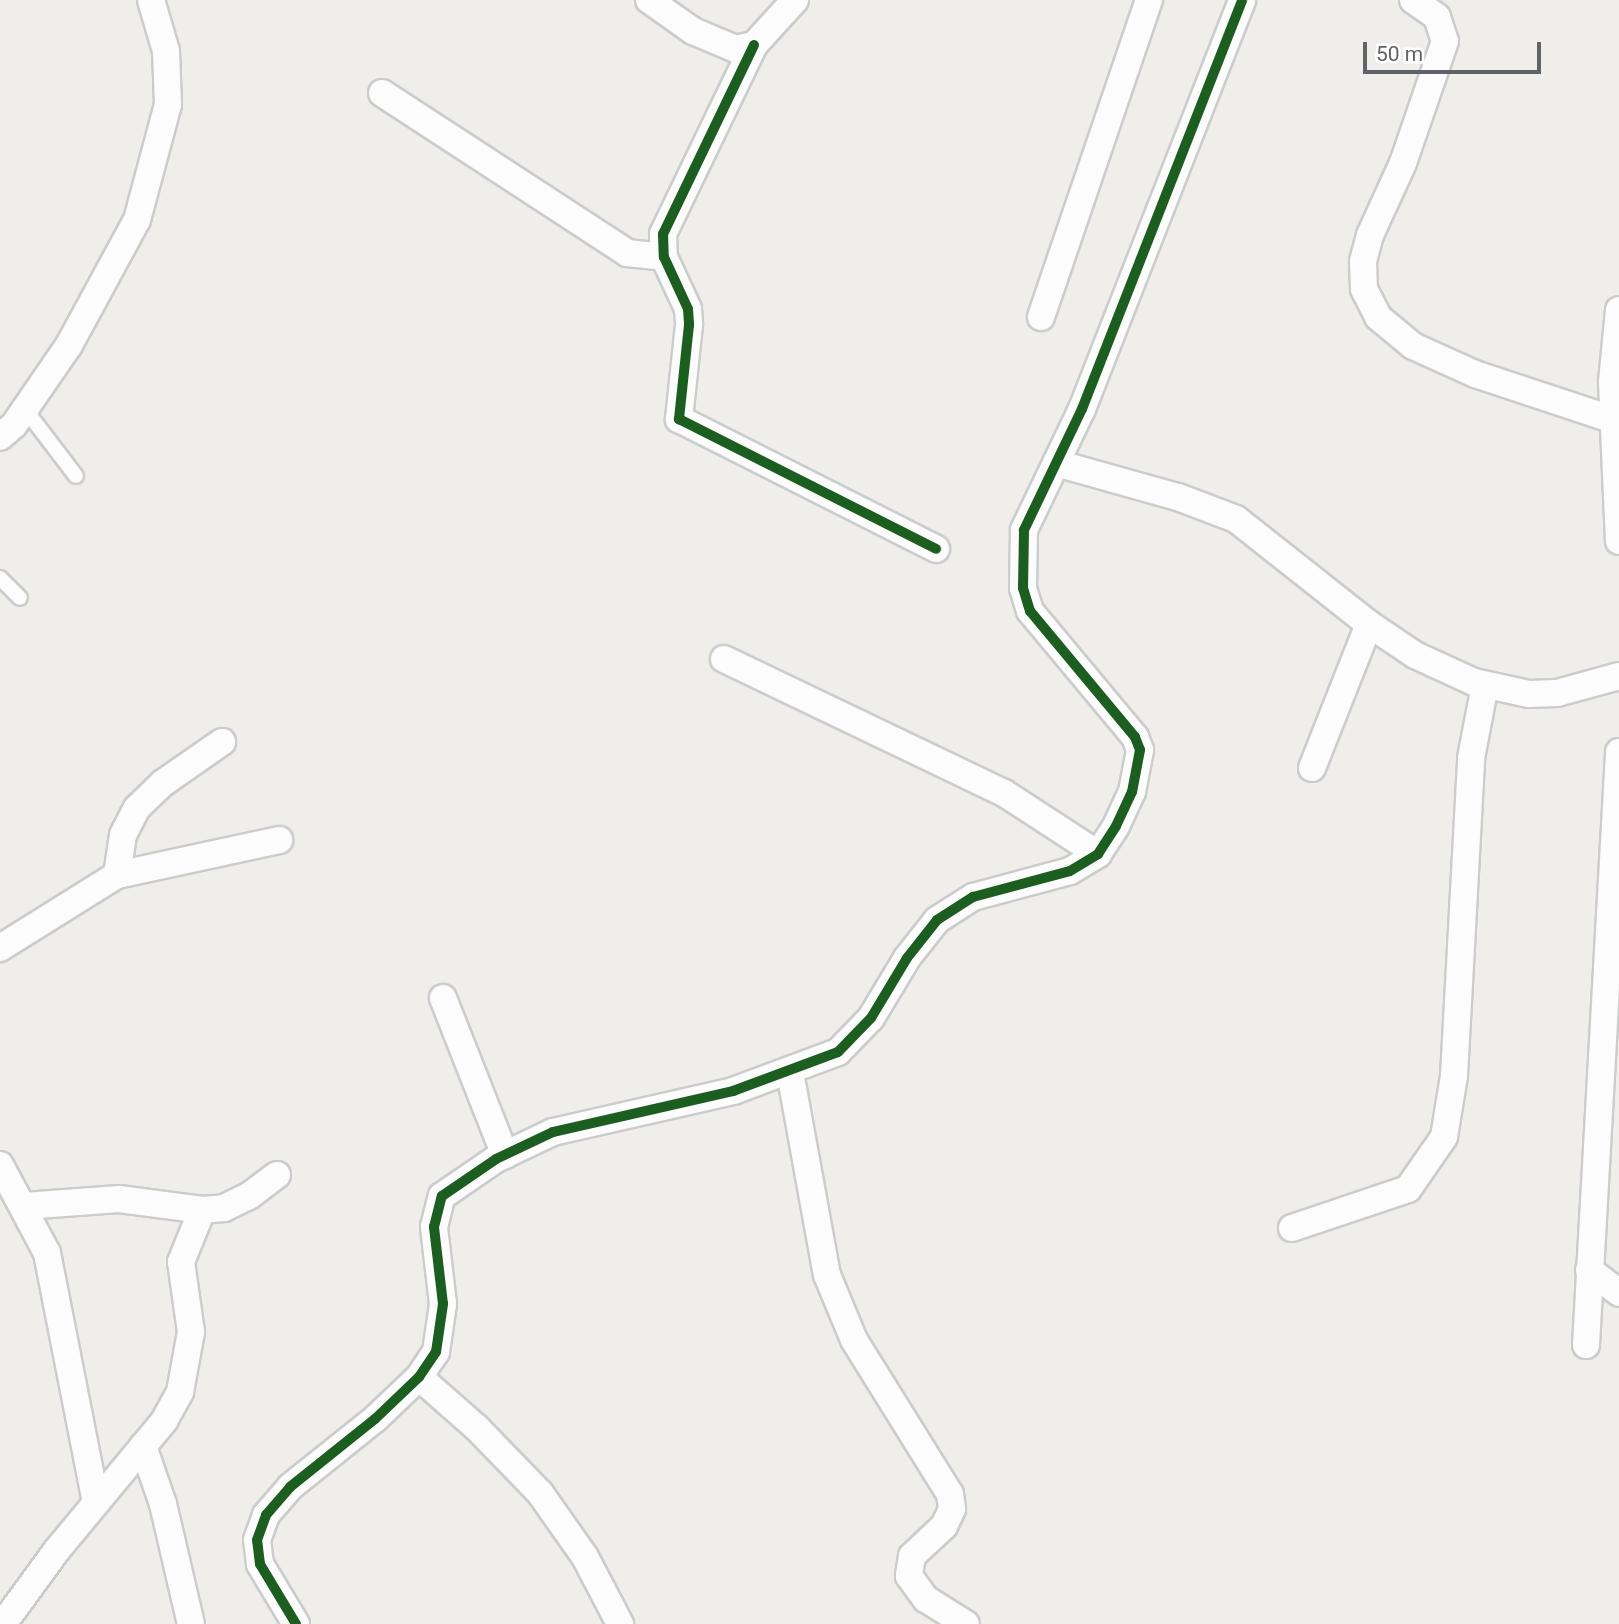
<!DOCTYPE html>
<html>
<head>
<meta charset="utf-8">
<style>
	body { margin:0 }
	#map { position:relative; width:1619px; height:1624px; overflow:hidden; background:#efeeea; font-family:Roboto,sans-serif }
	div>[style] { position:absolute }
	.roads { filter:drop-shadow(2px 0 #cbcccc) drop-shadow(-2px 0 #cbcccc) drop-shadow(0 2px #cbcccc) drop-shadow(0 -2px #cbcccc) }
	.service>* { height:14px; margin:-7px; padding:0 7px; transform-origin:7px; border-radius:7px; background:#fdfcfc }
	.minor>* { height:26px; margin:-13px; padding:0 13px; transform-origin:13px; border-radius:13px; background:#fdfcfc }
	.cycleway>* { height:10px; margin:-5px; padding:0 5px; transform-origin:5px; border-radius:5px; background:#1b5e20 }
	span { translate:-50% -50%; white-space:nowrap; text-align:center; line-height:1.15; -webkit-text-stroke:7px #fff; paint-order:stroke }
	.scale { position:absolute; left:1363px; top:42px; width:178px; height:32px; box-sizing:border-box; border:4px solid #5f6368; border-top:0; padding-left:9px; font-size:21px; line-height:24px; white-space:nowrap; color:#5f6368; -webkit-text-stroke:5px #fff; paint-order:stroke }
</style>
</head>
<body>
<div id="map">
	<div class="roads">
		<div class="service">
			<div style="left:25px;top:409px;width:84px;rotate:52.7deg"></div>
			<div style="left:0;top:578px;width:28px;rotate:45deg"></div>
		</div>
		<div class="minor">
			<div style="left:649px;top:0;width:54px;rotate:35.2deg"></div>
			<div style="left:693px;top:31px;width:47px;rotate:22.7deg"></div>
			<div style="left:736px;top:49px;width:18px;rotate:-13deg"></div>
			<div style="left:754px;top:45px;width:61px;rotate:-47.7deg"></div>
			<div style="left:1413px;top:0;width:29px;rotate:35deg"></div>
			<div style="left:1437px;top:17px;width:25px;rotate:72deg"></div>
			<div style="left:1445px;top:41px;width:129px;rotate:109deg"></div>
			<div style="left:1403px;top:163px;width:79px;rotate:114.6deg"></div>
			<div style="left:1370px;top:235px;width:27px;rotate:105deg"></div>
			<div style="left:1363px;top:261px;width:28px;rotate:88deg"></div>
			<div style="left:1364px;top:289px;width:31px;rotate:63deg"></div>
			<div style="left:1378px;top:317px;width:45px;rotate:39.6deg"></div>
			<div style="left:1413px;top:346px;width:68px;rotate:24.3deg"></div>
			<div style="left:1475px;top:374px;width:146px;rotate:18.3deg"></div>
			<div style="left:754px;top:45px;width:210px;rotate:115.7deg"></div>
			<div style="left:663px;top:234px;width:23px;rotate:88deg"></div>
			<div style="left:664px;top:257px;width:57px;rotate:65.2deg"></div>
			<div style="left:688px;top:309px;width:16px;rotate:86deg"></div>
			<div style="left:689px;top:325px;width:95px;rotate:96.1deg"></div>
			<div style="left:679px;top:419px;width:288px;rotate:26.8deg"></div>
			<div style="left:382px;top:93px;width:293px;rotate:33.1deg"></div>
			<div style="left:627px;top:253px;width:37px;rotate:6deg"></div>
			<div style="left:1619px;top:310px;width:72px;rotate:95.6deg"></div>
			<div style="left:1612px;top:382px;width:159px;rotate:87.5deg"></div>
			<div style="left:1041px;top:317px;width:335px;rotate:-71.2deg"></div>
			<div style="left:0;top:437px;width:18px;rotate:-41deg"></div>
			<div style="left:14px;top:425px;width:97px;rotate:-55.5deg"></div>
			<div style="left:69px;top:345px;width:142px;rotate:-61.5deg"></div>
			<div style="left:137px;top:220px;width:120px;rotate:-75deg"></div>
			<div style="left:168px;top:104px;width:53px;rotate:-92.2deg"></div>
			<div style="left:166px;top:51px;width:53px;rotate:-106.4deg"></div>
			<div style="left:1056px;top:463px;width:127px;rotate:15.6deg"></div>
			<div style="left:1178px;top:497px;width:62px;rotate:20.8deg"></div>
			<div style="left:1236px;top:519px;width:169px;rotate:38.3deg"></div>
			<div style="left:1369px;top:624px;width:55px;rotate:34deg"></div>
			<div style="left:1415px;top:655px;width:65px;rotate:24.6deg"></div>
			<div style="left:1474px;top:682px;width:56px;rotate:12.3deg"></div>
			<div style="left:1529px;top:694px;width:28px;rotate:-2deg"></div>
			<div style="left:1557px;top:693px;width:64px;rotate:-15.3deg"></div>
			<div style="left:724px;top:659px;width:310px;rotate:25.6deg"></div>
			<div style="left:1004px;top:793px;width:112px;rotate:33deg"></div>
			<div style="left:1312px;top:768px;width:155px;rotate:-68.4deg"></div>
			<div style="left:117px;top:875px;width:40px;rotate:-81.5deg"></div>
			<div style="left:123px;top:835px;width:30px;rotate:-63deg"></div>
			<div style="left:137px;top:808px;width:36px;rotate:-44deg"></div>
			<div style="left:163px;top:783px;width:72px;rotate:-34.8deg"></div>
			<div style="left:0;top:948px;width:138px;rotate:-32deg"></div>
			<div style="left:117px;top:875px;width:166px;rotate:-12.2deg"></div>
			<div style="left:443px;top:998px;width:169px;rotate:68.5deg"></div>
			<div style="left:790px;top:1072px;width:206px;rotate:79.7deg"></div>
			<div style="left:827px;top:1275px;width:70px;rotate:67.4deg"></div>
			<div style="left:854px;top:1340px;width:181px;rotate:58.1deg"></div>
			<div style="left:950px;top:1494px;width:15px;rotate:82deg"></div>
			<div style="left:952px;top:1509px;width:19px;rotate:115deg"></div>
			<div style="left:944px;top:1526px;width:44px;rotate:136.8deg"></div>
			<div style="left:912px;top:1556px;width:20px;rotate:99deg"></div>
			<div style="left:909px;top:1576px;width:29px;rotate:54deg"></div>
			<div style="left:926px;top:1599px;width:47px;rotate:32deg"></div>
			<div style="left:0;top:1165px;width:100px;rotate:61.9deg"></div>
			<div style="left:47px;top:1253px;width:254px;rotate:78.9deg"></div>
			<div style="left:24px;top:1206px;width:95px;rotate:-4.2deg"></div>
			<div style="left:119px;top:1199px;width:84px;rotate:7.5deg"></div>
			<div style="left:202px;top:1210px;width:22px;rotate:-5deg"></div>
			<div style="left:224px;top:1208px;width:28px;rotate:-26deg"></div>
			<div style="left:249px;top:1196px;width:35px;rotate:-37deg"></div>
			<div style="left:1292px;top:1228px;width:122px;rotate:-18.6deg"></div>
			<div style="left:1408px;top:1189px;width:63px;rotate:-55.3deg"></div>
			<div style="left:1444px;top:1137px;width:62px;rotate:-80.7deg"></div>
			<div style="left:1454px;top:1076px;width:318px;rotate:-86.9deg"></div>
			<div style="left:1471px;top:758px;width:74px;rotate:-79.1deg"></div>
			<div style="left:1589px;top:1270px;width:38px;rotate:37deg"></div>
			<div style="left:1586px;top:1345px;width:594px;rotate:-86.81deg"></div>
			<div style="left:419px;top:1377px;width:76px;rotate:41.3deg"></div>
			<div style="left:476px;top:1427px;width:92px;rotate:45.9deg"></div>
			<div style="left:540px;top:1493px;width:78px;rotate:54.9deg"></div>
			<div style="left:585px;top:1557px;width:76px;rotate:62.4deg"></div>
			<div style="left:143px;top:1446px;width:61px;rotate:71deg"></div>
			<div style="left:163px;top:1504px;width:123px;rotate:76.9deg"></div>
			<div style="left:3px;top:1624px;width:92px;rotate:-53.9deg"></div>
			<div style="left:57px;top:1550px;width:168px;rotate:-50.3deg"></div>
			<div style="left:164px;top:1421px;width:33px;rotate:-61deg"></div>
			<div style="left:180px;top:1392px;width:61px;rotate:-79.6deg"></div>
			<div style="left:191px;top:1332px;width:71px;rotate:-98.1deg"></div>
			<div style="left:181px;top:1262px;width:56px;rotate:-68deg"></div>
			<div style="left:296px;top:1624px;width:70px;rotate:-121deg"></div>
			<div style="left:260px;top:1564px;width:24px;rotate:-97deg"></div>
			<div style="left:257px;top:1540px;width:27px;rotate:-70deg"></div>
			<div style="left:266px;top:1515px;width:37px;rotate:-49deg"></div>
			<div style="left:290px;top:1487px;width:109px;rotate:-38.7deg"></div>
			<div style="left:375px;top:1419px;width:61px;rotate:-43.7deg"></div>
			<div style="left:419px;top:1377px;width:30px;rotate:-56deg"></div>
			<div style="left:436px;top:1352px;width:49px;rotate:-81.7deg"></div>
			<div style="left:443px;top:1304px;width:78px;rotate:-96.7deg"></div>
			<div style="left:434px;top:1227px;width:32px;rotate:-76deg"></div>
			<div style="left:442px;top:1196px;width:65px;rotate:-34.4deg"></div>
			<div style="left:496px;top:1159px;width:63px;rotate:-25.3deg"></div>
			<div style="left:553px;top:1132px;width:185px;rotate:-12.8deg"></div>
			<div style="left:733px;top:1091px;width:112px;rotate:-20.4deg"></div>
			<div style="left:838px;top:1052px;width:47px;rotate:-45.9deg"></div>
			<div style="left:871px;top:1018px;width:70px;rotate:-59deg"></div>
			<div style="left:907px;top:958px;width:48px;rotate:-51.7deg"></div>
			<div style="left:937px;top:920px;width:43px;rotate:-32.6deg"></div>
			<div style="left:973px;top:897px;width:100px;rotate:-15deg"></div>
			<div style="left:1070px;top:871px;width:33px;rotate:-31deg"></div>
			<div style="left:1098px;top:854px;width:33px;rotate:-57deg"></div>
			<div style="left:1116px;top:826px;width:38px;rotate:-65deg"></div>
			<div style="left:1132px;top:792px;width:43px;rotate:-79.2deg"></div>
			<div style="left:1140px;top:750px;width:14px;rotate:-111deg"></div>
			<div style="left:1135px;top:737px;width:164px;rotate:-129.8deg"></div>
			<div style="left:1030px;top:611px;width:24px;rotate:-107deg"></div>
			<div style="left:1023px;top:588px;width:58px;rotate:-89deg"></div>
			<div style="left:1024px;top:530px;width:134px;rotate:-64.4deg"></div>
			<div style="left:1082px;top:409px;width:439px;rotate:-68.6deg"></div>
		</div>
	</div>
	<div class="cycleway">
		<div style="left:754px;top:45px;width:210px;rotate:115.7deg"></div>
		<div style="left:663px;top:234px;width:23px;rotate:88deg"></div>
		<div style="left:664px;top:257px;width:57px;rotate:65.2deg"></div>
		<div style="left:688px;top:309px;width:16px;rotate:86deg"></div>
		<div style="left:689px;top:325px;width:95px;rotate:96.1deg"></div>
		<div style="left:679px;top:419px;width:288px;rotate:26.8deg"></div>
		<div style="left:296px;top:1624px;width:70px;rotate:-121deg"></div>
		<div style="left:260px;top:1564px;width:24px;rotate:-97deg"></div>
		<div style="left:257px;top:1540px;width:27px;rotate:-70deg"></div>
		<div style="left:266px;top:1515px;width:37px;rotate:-49deg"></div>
		<div style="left:290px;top:1487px;width:109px;rotate:-38.7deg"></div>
		<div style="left:375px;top:1419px;width:61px;rotate:-43.7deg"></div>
		<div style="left:419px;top:1377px;width:30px;rotate:-56deg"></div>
		<div style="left:436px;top:1352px;width:49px;rotate:-81.7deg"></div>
		<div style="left:443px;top:1304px;width:78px;rotate:-96.7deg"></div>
		<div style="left:434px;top:1227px;width:32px;rotate:-76deg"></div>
		<div style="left:442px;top:1196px;width:65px;rotate:-34.4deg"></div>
		<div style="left:496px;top:1159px;width:63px;rotate:-25.3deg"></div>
		<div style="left:553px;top:1132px;width:185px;rotate:-12.8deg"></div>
		<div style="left:733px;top:1091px;width:112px;rotate:-20.4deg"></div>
		<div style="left:838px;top:1052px;width:47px;rotate:-45.9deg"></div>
		<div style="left:871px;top:1018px;width:70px;rotate:-59deg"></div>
		<div style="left:907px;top:958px;width:48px;rotate:-51.7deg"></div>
		<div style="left:937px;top:920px;width:43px;rotate:-32.6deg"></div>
		<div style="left:973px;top:897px;width:100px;rotate:-15deg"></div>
		<div style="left:1070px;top:871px;width:33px;rotate:-31deg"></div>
		<div style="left:1098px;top:854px;width:33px;rotate:-57deg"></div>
		<div style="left:1116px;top:826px;width:38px;rotate:-65deg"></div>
		<div style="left:1132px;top:792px;width:43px;rotate:-79.2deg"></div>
		<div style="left:1140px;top:750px;width:14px;rotate:-111deg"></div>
		<div style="left:1135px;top:737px;width:164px;rotate:-129.8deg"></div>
		<div style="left:1030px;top:611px;width:24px;rotate:-107deg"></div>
		<div style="left:1023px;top:588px;width:58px;rotate:-89deg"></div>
		<div style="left:1024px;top:530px;width:134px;rotate:-64.4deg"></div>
		<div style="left:1082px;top:409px;width:439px;rotate:-68.6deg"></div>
	</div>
	<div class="scale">50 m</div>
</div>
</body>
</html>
